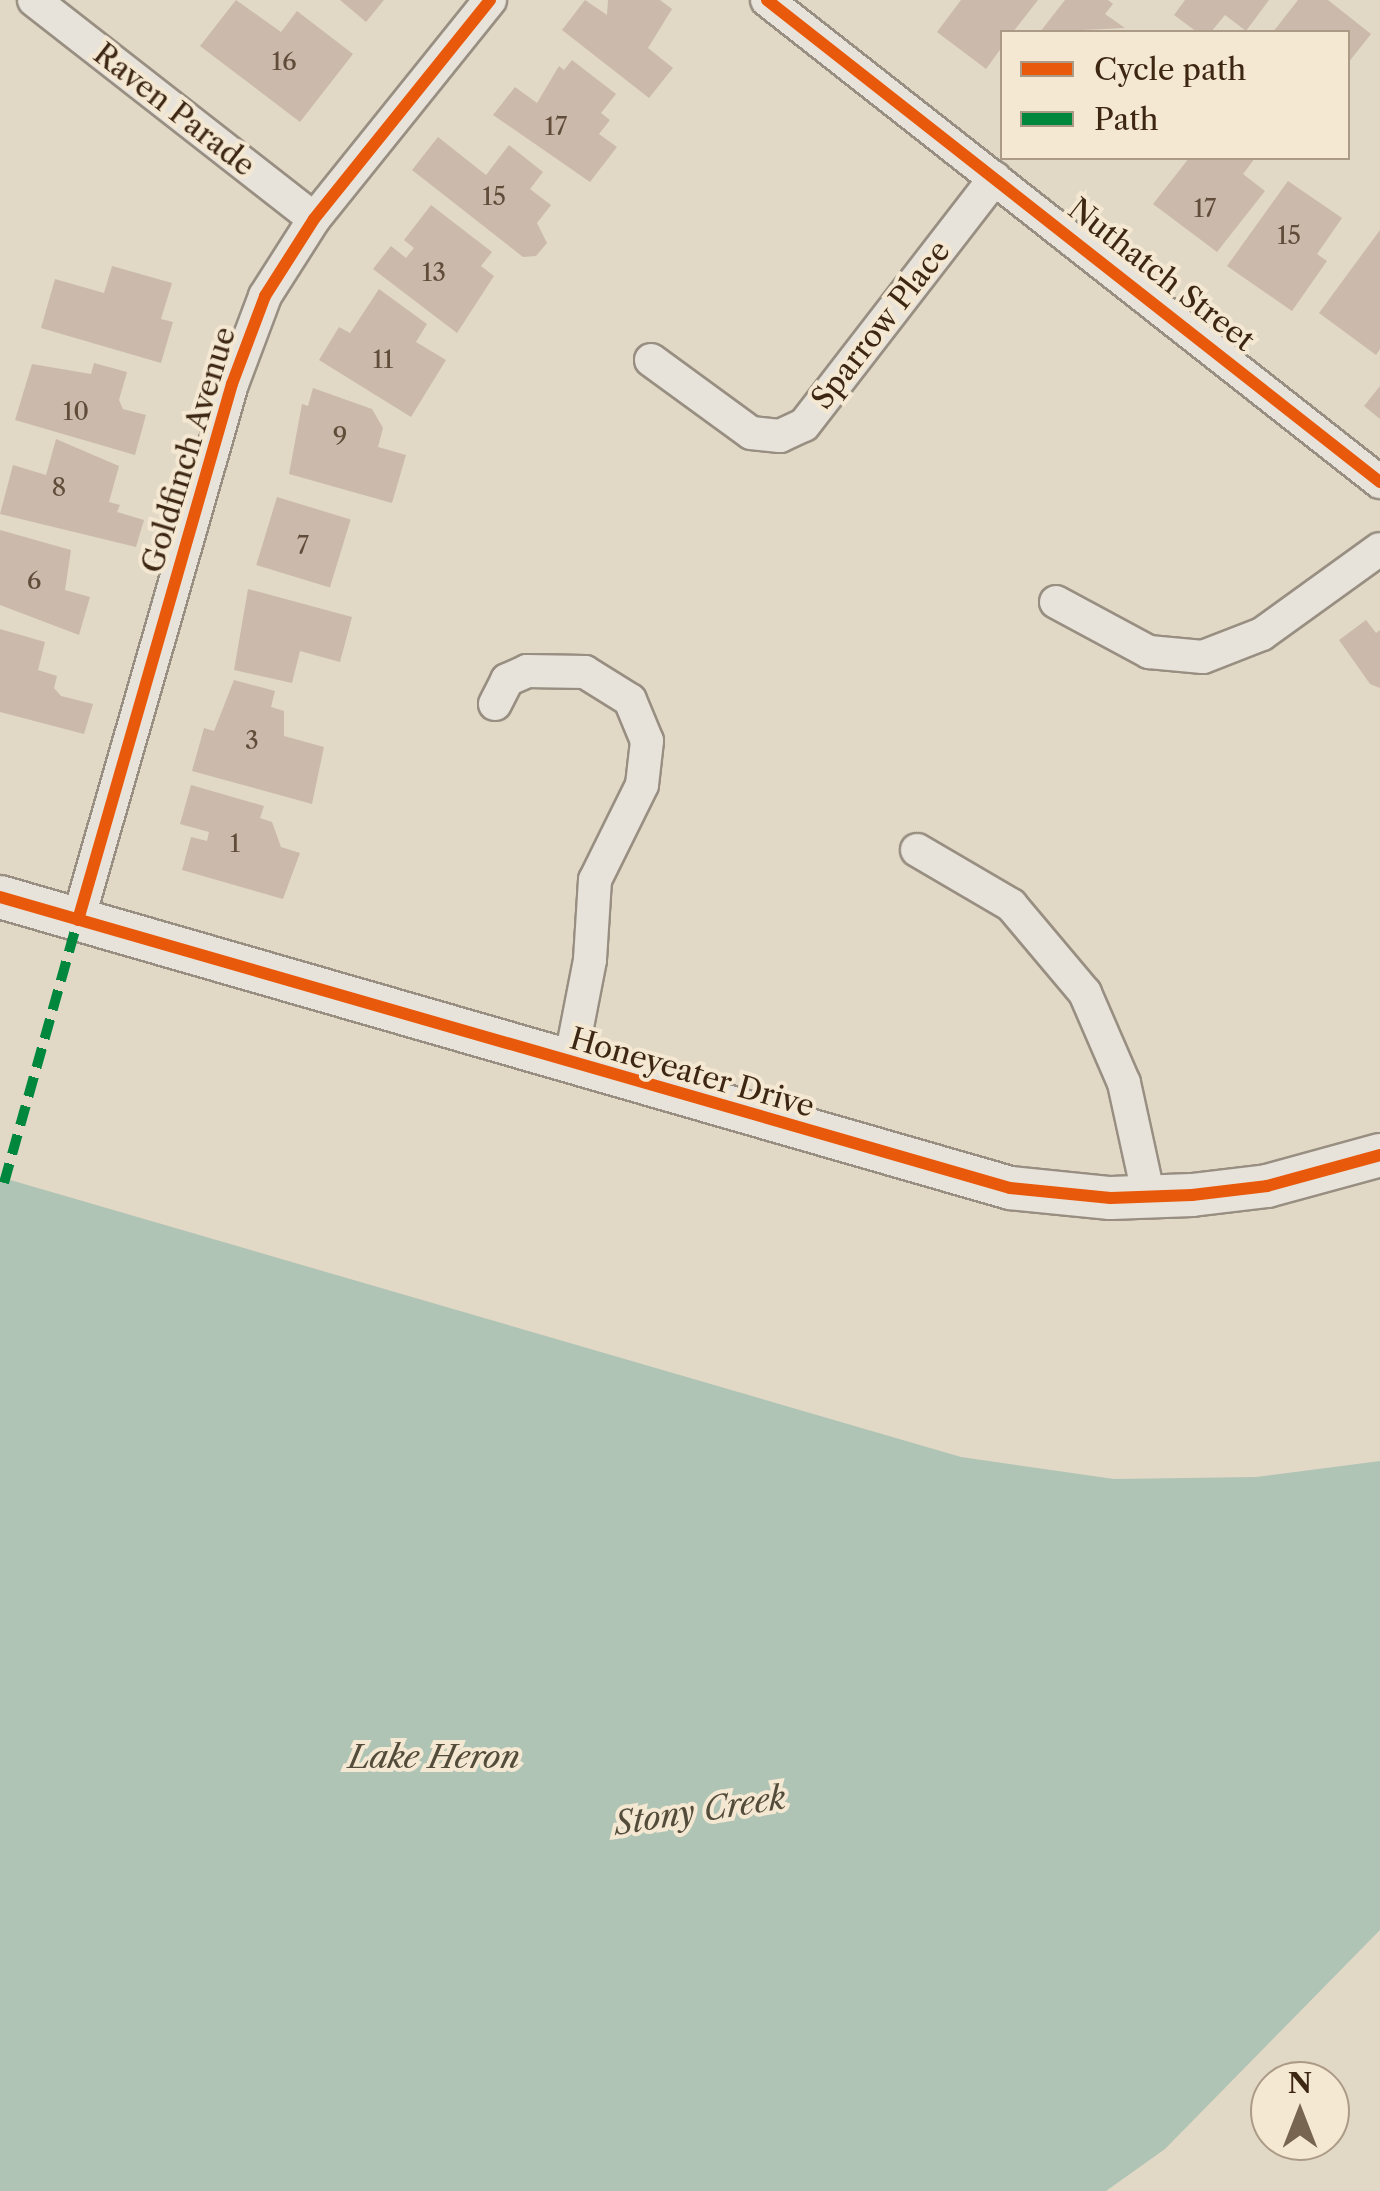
<!DOCTYPE html>
<html>
<head>
<meta charset="utf-8">
<style>
	body { margin:0 }
	#map { position:relative; width:1380px; height:2191px; overflow:hidden; background:#e2d8c6; font-family:"Libre Caslon Text",serif }
	div>[style] { position:absolute }
	.water>* { inset:0; background:#afc4b5 }
	.building>* { inset:0; background:#cbbaab; transform-origin:0 0 }
	.roads { filter:drop-shadow(2px 0 #988f82) drop-shadow(-2px 0 #988f82) drop-shadow(0 2px #988f82) drop-shadow(0 -2px #988f82) }
	.minor>* { height:32px; margin:-16px; padding:0 16px; transform-origin:16px; border-radius:16px; background:#e8e3da }
	.tertiary>* { height:42px; margin:-21px; padding:0 21px; transform-origin:21px; border-radius:21px; background:#e8e3da }
	.quiet>* { height:10px; margin-top:-5px; transform-origin:0; background:repeating-linear-gradient(90deg,#00873e 0 20px,transparent 0 30px) }
	.cycleway>* { height:12px; margin:-6px; padding:0 6px; transform-origin:6px; border-radius:6px; background:#e8590c }
	span { translate:-50% -50%; white-space:nowrap; text-align:center; line-height:1.15; -webkit-text-stroke:8px #f4e8d2; paint-order:stroke }
	.number-label { font-size:25px; color:#604c39 }
	.number-label span { -webkit-text-stroke-width:0 }
	.street-label { font-size:30px; color:#3d2713 }
	.water-label { font-size:32px; color:#544c3a; font-style:italic }
	.legend { position:absolute; left:1000px; top:30px; width:350px; height:130px; box-sizing:border-box; background:#f4e8d2; border:2px solid #ab9b86; margin:0; padding:12px 18px; list-style:none; font-size:30px; color:#3d2713 }
	.legend li { display:flex; align-items:center; gap:20px; height:50px }
	.legend b { width:50px; border:2px solid #ab9b86 }
	.north { position:absolute; left:1250px; top:2061px; width:100px; height:100px; box-sizing:border-box; background:#f4e8d2; border:2px solid #ab9b86; border-radius:50%; rotate:0deg; font-size:28px; font-weight:700; line-height:40px; text-align:center; color:#3d2713 }
	.north::after { content:''; display:block; margin:auto; width:35px; height:45px; background:#776552; clip-path:polygon(50% 0,100% 100%,50% 72%,0 100%) }
</style>
</head>
<body>
<div id="map">
	<div class="water">
		<div style="clip-path:polygon(0 1177px,961px 1457px,1114px 1479px,1256px 1477px,1380px 1461px,1380px 1930px,1165px 2149px,1106px 2191px,0 2191px)"></div>
	</div>
	<div class="building">
		<div style="clip-path:polygon(236px 0,281px 32px,297px 11px,353px 54px,300px 122px,200px 46px)"></div>
		<div style="clip-path:polygon(340px 0,384px 0,366px 22px)"></div>
		<div style="clip-path:polygon(585px 0,607px 15px,608px 0,660px 0,672px 9px,648px 48px,673px 68px,649px 98px,562px 30px)"></div>
		<div style="clip-path:polygon(961px 0,1038px 0,1013px 32px,1002px 32px,1002px 47px,986px 69px,937px 32px)"></div>
		<div style="clip-path:polygon(1065px 0,1108px 0,1113px 4px,1105px 14px,1125px 28px,1040px 32px)"></div>
		<div style="clip-path:polygon(1185px 0,1269px 0,1246px 31px,1225px 15px,1211px 32px,1197px 32px,1174px 15px)"></div>
		<div style="clip-path:polygon(1298px 0,1328px 0,1371px 34px,1348px 63px,1348px 32px,1273px 32px)"></div>
		<div style="clip-path:polygon(572px 60px,616px 94px,601px 113px,610px 120px,599px 134px,617px 147px,590px 182px,493px 115px,515px 87px,537px 103px,559px 66px,564px 70px)"></div>
		<div style="clip-path:polygon(438px 137px,486px 175px,509px 145px,543px 172px,530px 189px,551px 205px,537px 223px,547px 243px,536px 256px,523px 257px,412px 170px)"></div>
		<div style="clip-path:polygon(1189px 158px,1255px 158px,1243px 174px,1265px 191px,1217px 252px,1153px 204px)"></div>
		<div style="clip-path:polygon(1288px 181px,1342px 218px,1317px 254px,1327px 261px,1292px 311px,1227px 266px)"></div>
		<div style="clip-path:polygon(431px 205px,492px 252px,481px 266px,494px 276px,457px 333px,373px 269px,391px 246px,406px 258px,414px 248px,404px 240px)"></div>
		<div style="clip-path:polygon(1380px 230px,1380px 349px,1376px 355px,1319px 313px)"></div>
		<div style="clip-path:polygon(112px 266px,172px 283px,161px 319px,173px 322px,161px 363px,41px 328px,55px 279px,104px 293px)"></div>
		<div style="clip-path:polygon(379px 289px,427px 324px,416px 342px,446px 360px,411px 417px,319px 360px,339px 327px,350px 333px)"></div>
		<div style="clip-path:polygon(94px 363px,127px 372px,119px 400px,123px 409px,146px 415px,135px 455px,15px 420px,32px 364px,91px 374px)"></div>
		<div style="clip-path:polygon(1380px 386px,1380px 419px,1364px 406px)"></div>
		<div style="clip-path:polygon(313px 388px,372px 409px,383px 428px,378px 447px,406px 455px,392px 503px,289px 474px,302px 404px,308px 406px)"></div>
		<div style="clip-path:polygon(56px 439px,119px 466px,109px 502px,120px 505px,117px 512px,144px 520px,136px 547px,0 514px,13px 465px,46px 475px)"></div>
		<div style="left:277px;top:497px;width:77px;height:71px;rotate:17deg"></div>
		<div style="clip-path:polygon(0 530px,71px 550px,65px 590px,90px 597px,79px 635px,0 605px)"></div>
		<div style="clip-path:polygon(248px 589px,352px 617px,340px 662px,300px 651px,292px 683px,234px 670px)"></div>
		<div style="clip-path:polygon(1366px 620px,1376px 633px,1380px 630px,1380px 688px,1370px 684px,1339px 640px)"></div>
		<div style="clip-path:polygon(0 629px,45px 642px,38px 670px,57px 676px,54px 688px,61px 696px,93px 704px,84px 734px,0 712px)"></div>
		<div style="clip-path:polygon(234px 680px,275px 691px,271px 707px,284px 711px,284px 736px,324px 747px,312px 804px,192px 771px,204px 728px,214px 731px)"></div>
		<div style="clip-path:polygon(191px 785px,264px 806px,260px 818px,272px 822px,281px 847px,300px 853px,283px 899px,182px 870px,191px 837px,207px 841px,209px 832px,180px 824px)"></div>
	</div>
	<div class="roads">
		<div class="minor">
			<div style="left:34px;top:0;width:355px;rotate:38deg"></div>
			<div style="left:767px;top:0;width:780px;rotate:38.18deg"></div>
			<div style="left:651px;top:360px;width:124px;rotate:36.1deg"></div>
			<div style="left:751px;top:433px;width:29px;rotate:6deg"></div>
			<div style="left:780px;top:436px;width:26px;rotate:-25deg"></div>
			<div style="left:804px;top:425px;width:312px;rotate:-52.3deg"></div>
			<div style="left:1056px;top:602px;width:106px;rotate:28.3deg"></div>
			<div style="left:1149px;top:652px;width:54px;rotate:5.3deg"></div>
			<div style="left:1203px;top:657px;width:63px;rotate:-21.3deg"></div>
			<div style="left:1262px;top:634px;width:145px;rotate:-35.8deg"></div>
			<div style="left:495px;top:704px;width:27px;rotate:-63deg"></div>
			<div style="left:507px;top:680px;width:22px;rotate:-24deg"></div>
			<div style="left:527px;top:671px;width:58px;rotate:1deg"></div>
			<div style="left:585px;top:672px;width:53px;rotate:31.9deg"></div>
			<div style="left:630px;top:700px;width:44px;rotate:67.5deg"></div>
			<div style="left:647px;top:741px;width:44px;rotate:96.5deg"></div>
			<div style="left:642px;top:785px;width:106px;rotate:116.3deg"></div>
			<div style="left:595px;top:880px;width:80px;rotate:93.6deg"></div>
			<div style="left:590px;top:960px;width:105px;rotate:101deg"></div>
			<div style="left:917px;top:850px;width:109px;rotate:30.3deg"></div>
			<div style="left:1011px;top:905px;width:115px;rotate:49.9deg"></div>
			<div style="left:1085px;top:993px;width:98px;rotate:66.6deg"></div>
			<div style="left:1124px;top:1083px;width:118px;rotate:77.7deg"></div>
			<div style="left:78px;top:920px;width:558px;rotate:-73.97deg"></div>
			<div style="left:232px;top:384px;width:94px;rotate:-69.4deg"></div>
			<div style="left:265px;top:296px;width:91px;rotate:-57.5deg"></div>
			<div style="left:314px;top:219px;width:281px;rotate:-51.2deg"></div>
		</div>
		<div class="tertiary">
			<div style="left:0;top:897px;width:1051px;rotate:16.07deg"></div>
			<div style="left:1010px;top:1188px;width:101px;rotate:5.7deg"></div>
			<div style="left:1111px;top:1198px;width:81px;rotate:-2.1deg"></div>
			<div style="left:1192px;top:1195px;width:76px;rotate:-6.8deg"></div>
			<div style="left:1267px;top:1186px;width:117px;rotate:-15.3deg"></div>
		</div>
	</div>
	<div class="quiet">
		<div style="left:4px;top:1183px;width:273px;rotate:-74.3deg"></div>
	</div>
	<div class="cycleway">
		<div style="left:767px;top:0;width:780px;rotate:38.18deg"></div>
		<div style="left:0;top:897px;width:1051px;rotate:16.07deg"></div>
		<div style="left:1010px;top:1188px;width:101px;rotate:5.7deg"></div>
		<div style="left:1111px;top:1198px;width:81px;rotate:-2.1deg"></div>
		<div style="left:1192px;top:1195px;width:76px;rotate:-6.8deg"></div>
		<div style="left:1267px;top:1186px;width:117px;rotate:-15.3deg"></div>
		<div style="left:78px;top:920px;width:558px;rotate:-73.97deg"></div>
		<div style="left:232px;top:384px;width:94px;rotate:-69.4deg"></div>
		<div style="left:265px;top:296px;width:91px;rotate:-57.5deg"></div>
		<div style="left:314px;top:219px;width:281px;rotate:-51.2deg"></div>
	</div>
	<div class="number-label">
		<span style="left:284px;top:62px">16</span>
		<span style="left:556px;top:127px">17</span>
		<span style="left:494px;top:197px">15</span>
		<span style="left:1205px;top:209px">17</span>
		<span style="left:1289px;top:236px">15</span>
		<span style="left:434px;top:273px">13</span>
		<span style="left:383px;top:360px">11</span>
		<span style="left:76px;top:412px">10</span>
		<span style="left:340px;top:437px">9</span>
		<span style="left:59px;top:488px">8</span>
		<span style="left:303px;top:546px">7</span>
		<span style="left:34px;top:581px">6</span>
		<span style="left:252px;top:741px">3</span>
		<span style="left:235px;top:844px">1</span>
	</div>
	<div class="street-label">
		<span style="left:174px;top:110px;rotate:38deg">Raven Parade</span>
		<span style="left:1161px;top:275px;rotate:38deg">Nuthatch Street</span>
		<span style="left:881px;top:325px;rotate:-52deg">Sparrow Place</span>
		<span style="left:189px;top:450px;rotate:-73deg">Goldfinch Avenue</span>
		<span style="left:692px;top:1073px;rotate:16deg">Honeyeater Drive</span>
	</div>
	<div class="water-label">
		<span style="left:434px;top:1757px">Lake Heron</span>
		<span style="left:700px;top:1811px;rotate:-9deg">Stony Creek</span>
	</div>
	<ul class="legend">
	<li><b style="height:12px;background:#e8590c"></b>Cycle path</li>
	<li><b style="height:12px;background:#00873e"></b>Path</li>
	</ul>
	<div class="north">N</div>
</div>
</body>
</html>
